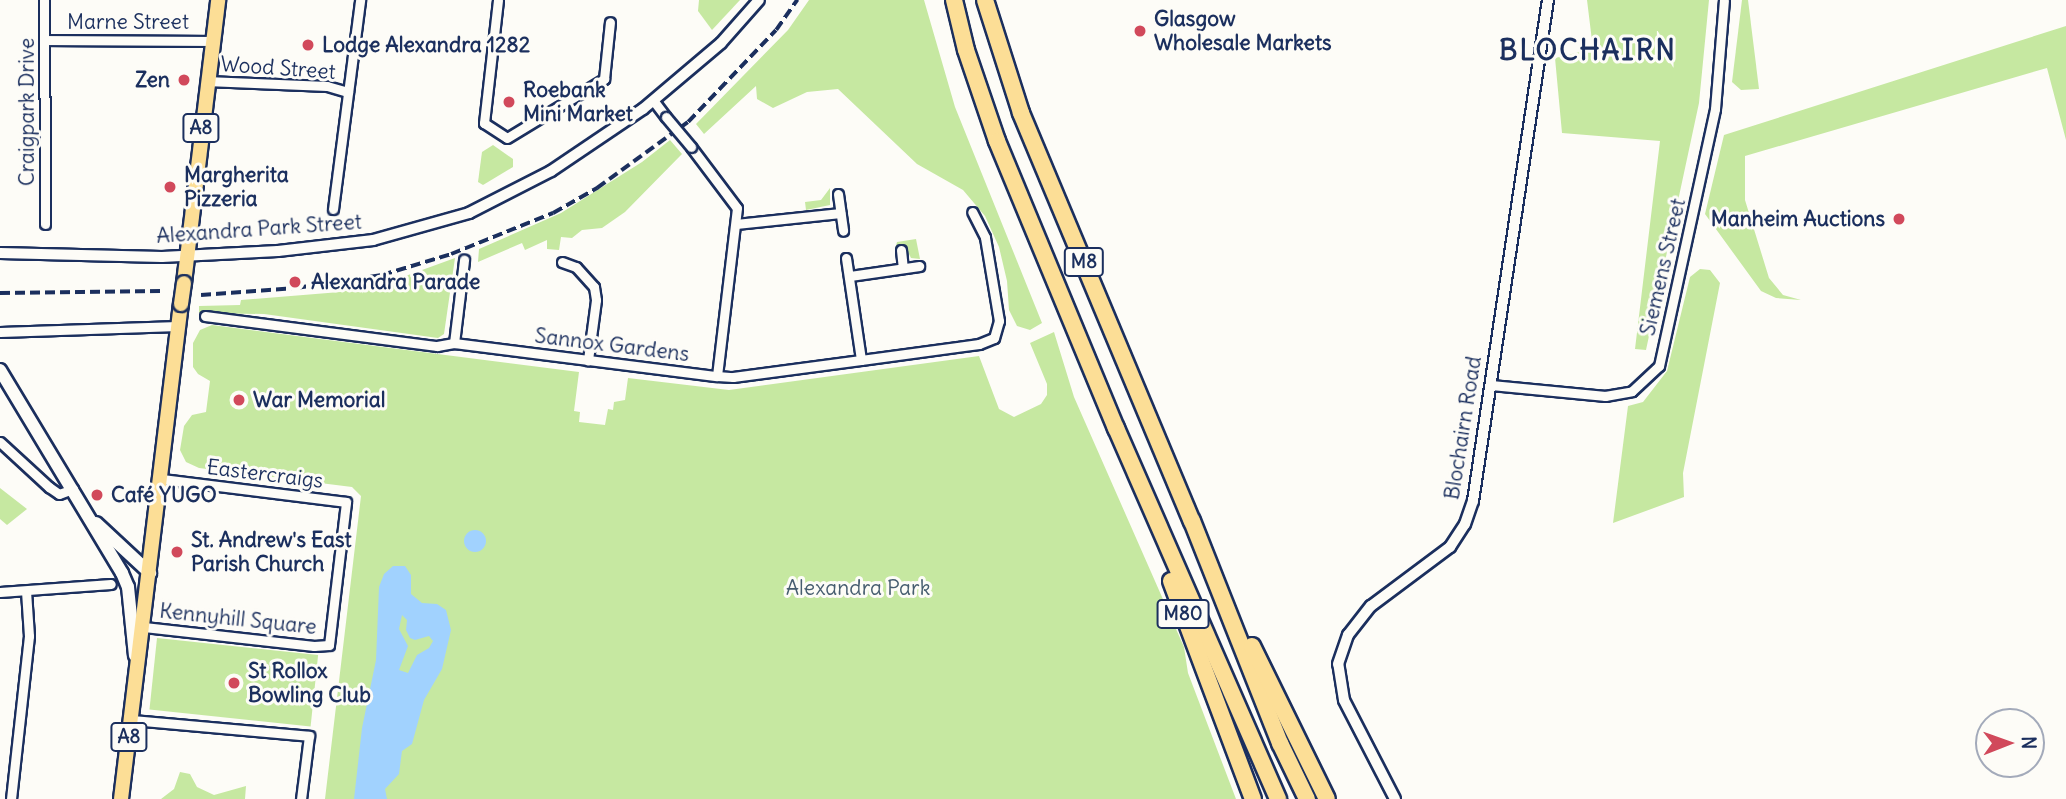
<!DOCTYPE html>
<html>
<head>
<meta charset="utf-8">
<style>
	body { margin:0 }
	#map { position:relative; width:2066px; height:799px; overflow:hidden; background:#fdfcf7; font-family:Delius,sans-serif }
	div>[style] { position:absolute }
	.green>* { inset:0; background:#c6e8a1; transform-origin:0 0 }
	.water>* { inset:0; background:#a1d2fe }
	.round { border-radius:50% }
	.roads { filter:drop-shadow(2px 0 #1b2f5e) drop-shadow(-2px 0 #1b2f5e) drop-shadow(0 2px #1b2f5e) drop-shadow(0 -2px #1b2f5e) }
	.minor>* { height:9px; margin:-4.5px; padding:0 4.5px; transform-origin:4.5px; border-radius:4.5px; background:#fdfcf7 }
	.tertiary>* { height:10px; margin:-5px; padding:0 5px; transform-origin:5px; border-radius:5px; background:#fdfcf7 }
	.secondary>* { height:12px; margin:-6px; padding:0 6px; transform-origin:6px; border-radius:6px; background:#fdfcf7 }
	.primary>* { height:14px; margin:-7px; padding:0 7px; transform-origin:7px; border-radius:7px; background:#fcde96 }
	.motorway>* { height:16px; margin:-8px; padding:0 8px; transform-origin:8px; border-radius:8px; background:#fcde96 }
	.rail>* { height:3.5px; margin-top:-1.75px; transform-origin:0; background:repeating-linear-gradient(90deg,#1b2f5e 0 10px,transparent 0 15px) }
	.bridges { filter:drop-shadow(2px 0 #1b2f5e) drop-shadow(-2px 0 #1b2f5e) drop-shadow(0 2px #1b2f5e) drop-shadow(0 -2px #1b2f5e) }
	.minor-bridge>* { height:9px; margin:-4.5px; padding:0 4.5px; transform-origin:4.5px; border-radius:4.5px; background:#fdfcf7 }
	.primary-bridge>* { height:14px; margin:-7px; padding:0 7px; transform-origin:7px; border-radius:7px; background:#fcde96 }
	.dots>* { width:19px; height:19px; translate:-50% -50%; box-sizing:border-box; border:4px solid #fdfcf7; border-radius:50% }
	span { translate:-50% -50%; white-space:nowrap; text-align:center; line-height:1.15; -webkit-text-stroke:6px #fdfcf7; paint-order:stroke }
	.shield-label span { padding:2px 5px; background:#fdfcf7; border:2px solid; border-radius:5px; -webkit-text-stroke-width:0 }
	.shield-label { font-size:19px; color:#1b2f5e; font-weight:700 }
	.poi-label { font-size:21px; color:#1b2f5e; font-weight:700 }
	.left { translate:0 -50%; text-align:left }
	.right { translate:-100% -50%; text-align:right }
	.street-label { font-size:21px; color:#1b2f5e }
	.park-label { font-size:21px; color:#465d6f }
	.district-label { font-size:28px; color:#1b2f5e; font-weight:700; letter-spacing:2px }
	.north { position:absolute; left:1975px; top:708px; width:70px; height:70px; box-sizing:border-box; background:#fdfcf7; border:2px solid #a3aaba; border-radius:50%; rotate:89deg; font-size:19px; font-weight:700; line-height:28px; text-align:center; color:#1b2f5e }
	.north::after { content:''; display:block; margin:auto; width:24px; height:32px; background:#d1495b; clip-path:polygon(50% 0,100% 100%,50% 72%,0 100%) }
</style>
</head>
<body>
<div id="map">
	<div class="green">
		<div style="clip-path:polygon(699px 0,740px 0,712px 30px,698px 11px)"></div>
		<div style="clip-path:polygon(809px 0,924px 0,955px 107px,1042px 323px,1030px 330px,1017px 326px,1009px 310px,1007px 281px,999px 247px,985px 216px,963px 190px,917px 164px,838px 89px,807px 92px,773px 108px,757px 99px,756px 86px,704px 134px,696px 124px,788px 30px)"></div>
		<div style="clip-path:polygon(1587px 0,1709px 0,1699px 103px,1646px 350px,1635px 349px,1660px 141px,1562px 133px,1555px 58px,1593px 49px)"></div>
		<div style="clip-path:polygon(1742px 0,1748px 0,1759px 89px,1741px 90px,1732px 82px)"></div>
		<div style="clip-path:polygon(2066px 26px,2066px 140px,2047px 68px,1745px 156px,1745px 200px,1769px 278px,1783px 295px,1801px 300px,1776px 298px,1761px 291px,1705px 214px,1724px 135px)"></div>
		<div style="clip-path:polygon(670px 140px,682px 154px,625px 212px,602px 228px,582px 230px,572px 238px,561px 237px,559px 250px,547px 249px,547px 240px,525px 250px,522px 243px,478px 262px,479px 249px,561px 213px,642px 162px)"></div>
		<div style="clip-path:polygon(493px 145px,513px 159px,513px 167px,483px 185px,478px 182px,482px 152px)"></div>
		<div style="clip-path:polygon(830px 188px,830px 205px,806px 210px,805px 202px,821px 200px)"></div>
		<div style="clip-path:polygon(916px 239px,920px 259px,911px 258px,906px 248px,895px 249px,897px 242px)"></div>
		<div style="clip-path:polygon(455px 258px,444px 334px,438px 338px,264px 314px,199px 313px,199px 306px,240px 305px,241px 300px,340px 292px,389px 282px)"></div>
		<div style="clip-path:polygon(1700px 269px,1710px 270px,1720px 283px,1683px 473px,1684px 497px,1613px 523px,1628px 406px,1643px 402px,1667px 371px,1690px 277px)"></div>
		<div style="clip-path:polygon(212px 325px,579px 372px,574px 411px,580px 412px,579px 422px,605px 425px,608px 409px,613px 410px,614px 402px,625px 400px,628px 378px,729px 390px,979px 356px,999px 409px,1014px 417px,1041px 404px,1047px 395px,1047px 384px,1030px 343px,1054px 332px,1074px 397px,1184px 647px,1188px 673px,1236px 799px,325px 799px,361px 496px,352px 487px,199px 468px,186px 462px,180px 450px,184px 426px,192px 415px,206px 412px,210px 381px,198px 374px,193px 367px,193px 343px,200px 330px)"></div>
		<div style="clip-path:polygon(0 488px,27px 509px,7px 525px,0 519px)"></div>
		<div style="left:157px;top:638px;width:162px;height:72px;rotate:6deg"></div>
		<div style="clip-path:polygon(180px 772px,190px 774px,197px 787px,214px 795px,246px 786px,245px 799px,161px 799px,174px 789px)"></div>
	</div>
	<div class="water">
		<div class="round" style="left:464px;top:530px;width:22px;height:22px"></div>
		<div style="clip-path:polygon(evenodd,393px 566px,405px 566px,411px 575px,411px 594px,422px 603px,437px 604px,446px 610px,451px 630px,442px 669px,424px 700px,412px 744px,402px 751px,399px 774px,385px 789px,387px 799px,354px 799px,362px 728px,376px 660px,379px 587px,384px 574px,393px 566px,402px 615px,407px 620px,406px 630px,410px 638px,415px 640px,429px 636px,433px 641px,429px 648px,417px 655px,408px 673px,399px 670px,408px 646px,399px 629px,402px 615px)"></div>
	</div>
	<div class="roads">
		<div class="minor">
			<div style="left:44px;top:0;width:224px;rotate:89.7deg"></div>
			<div style="left:498px;top:0;width:124px;rotate:96.5deg"></div>
			<div style="left:484px;top:123px;width:27px;rotate:33deg"></div>
			<div style="left:507px;top:138px;width:114px;rotate:-31.3deg"></div>
			<div style="left:604px;top:79px;width:57px;rotate:-84deg"></div>
			<div style="left:44px;top:40px;width:167px;rotate:0.3deg"></div>
			<div style="left:206px;top:81px;width:121px;rotate:2.4deg"></div>
			<div style="left:327px;top:86px;width:22px;rotate:16deg"></div>
			<div style="left:653px;top:100px;width:21px;rotate:53deg"></div>
			<div style="left:691px;top:147px;width:76px;rotate:53deg"></div>
			<div style="left:737px;top:208px;width:169px;rotate:96.8deg"></div>
			<div style="left:838px;top:194px;width:37px;rotate:82deg"></div>
			<div style="left:333px;top:209px;width:211px;rotate:-82.6deg"></div>
			<div style="left:736px;top:224px;width:105px;rotate:-6deg"></div>
			<div style="left:901px;top:250px;width:18px;rotate:84deg"></div>
			<div style="left:846px;top:258px;width:103px;rotate:81.6deg"></div>
			<div style="left:562px;top:262px;width:15px;rotate:20deg"></div>
			<div style="left:576px;top:267px;width:27px;rotate:48deg"></div>
			<div style="left:594px;top:287px;width:13px;rotate:81deg"></div>
			<div style="left:596px;top:300px;width:61px;rotate:97.6deg"></div>
			<div style="left:850px;top:276px;width:70px;rotate:-8.2deg"></div>
			<div style="left:205px;top:316px;width:234px;rotate:7.4deg"></div>
			<div style="left:437px;top:346px;width:17px;rotate:-10deg"></div>
			<div style="left:454px;top:343px;width:265px;rotate:7.2deg"></div>
			<div style="left:717px;top:376px;width:16px;rotate:4deg"></div>
			<div style="left:733px;top:377px;width:129px;rotate:-7.6deg"></div>
			<div style="left:861px;top:360px;width:119px;rotate:-7.7deg"></div>
			<div style="left:979px;top:344px;width:16px;rotate:-22deg"></div>
			<div style="left:994px;top:338px;width:18px;rotate:-74deg"></div>
			<div style="left:999px;top:321px;width:85px;rotate:-99.5deg"></div>
			<div style="left:985px;top:237px;width:28px;rotate:-117deg"></div>
			<div style="left:0;top:332px;width:178px;rotate:-1.9deg"></div>
			<div style="left:454px;top:343px;width:84px;rotate:-83.1deg"></div>
			<div style="left:1491px;top:385px;width:115px;rotate:5.5deg"></div>
			<div style="left:1605px;top:396px;width:27px;rotate:-10deg"></div>
			<div style="left:1632px;top:391px;width:37px;rotate:-43deg"></div>
			<div style="left:1659px;top:366px;width:263px;rotate:-77.7deg"></div>
			<div style="left:1715px;top:109px;width:109px;rotate:-85.3deg"></div>
			<div style="left:0;top:442px;width:67px;rotate:42.6deg"></div>
			<div style="left:49px;top:487px;width:12px;rotate:35deg"></div>
			<div style="left:59px;top:494px;width:15px;rotate:-20deg"></div>
			<div style="left:0;top:592px;width:111px;rotate:-4.1deg"></div>
			<div style="left:144px;top:627px;width:171px;rotate:6.4deg"></div>
			<div style="left:314px;top:646px;width:15px;rotate:-4deg"></div>
			<div style="left:329px;top:645px;width:144px;rotate:-83.2deg"></div>
			<div style="left:346px;top:502px;width:185px;rotate:-172.9deg"></div>
			<div style="left:131px;top:720px;width:179px;rotate:5.1deg"></div>
			<div style="left:309px;top:736px;width:64px;rotate:97.2deg"></div>
			<div style="left:11px;top:799px;width:164px;rotate:-83.7deg"></div>
			<div style="left:29px;top:636px;width:45px;rotate:-93.8deg"></div>
		</div>
		<div class="tertiary">
			<div style="left:0;top:253px;width:162px;rotate:1.4deg"></div>
			<div style="left:162px;top:257px;width:116px;rotate:-3deg"></div>
			<div style="left:278px;top:251px;width:96px;rotate:-6.6deg"></div>
			<div style="left:373px;top:240px;width:100px;rotate:-15.7deg"></div>
			<div style="left:469px;top:213px;width:92px;rotate:-27.1deg"></div>
			<div style="left:551px;top:171px;width:111px;rotate:-34deg"></div>
			<div style="left:643px;top:109px;width:102px;rotate:-40.2deg"></div>
			<div style="left:721px;top:43px;width:57px;rotate:-48.5deg"></div>
			<div style="left:1395px;top:799px;width:111px;rotate:-117.3deg"></div>
			<div style="left:1344px;top:700px;width:36px;rotate:-99deg"></div>
			<div style="left:1338px;top:664px;width:31px;rotate:-71deg"></div>
			<div style="left:1348px;top:635px;width:37px;rotate:-52deg"></div>
			<div style="left:1371px;top:606px;width:99px;rotate:-36.8deg"></div>
			<div style="left:1450px;top:547px;width:27px;rotate:-57deg"></div>
			<div style="left:1465px;top:524px;width:24px;rotate:-71deg"></div>
			<div style="left:1473px;top:501px;width:507px;rotate:-81.49deg"></div>
		</div>
		<div class="secondary">
			<div style="left:0;top:370px;width:237px;rotate:59deg"></div>
			<div style="left:122px;top:573px;width:15px;rotate:67deg"></div>
			<div style="left:128px;top:587px;width:69px;rotate:84.2deg"></div>
			<div style="left:96px;top:523px;width:74px;rotate:42.8deg"></div>
		</div>
		<div class="primary">
			<div style="left:184px;top:283px;width:285px;rotate:-83.1deg"></div>
			<div style="left:121px;top:799px;width:499px;rotate:-83.1deg"></div>
		</div>
		<div class="motorway">
			<div style="left:954px;top:0;width:51px;rotate:76.5deg"></div>
			<div style="left:966px;top:50px;width:96px;rotate:71.2deg"></div>
			<div style="left:997px;top:141px;width:311px;rotate:67.5deg"></div>
			<div style="left:1116px;top:428px;width:405px;rotate:66.4deg"></div>
			<div style="left:985px;top:0;width:119px;rotate:72.3deg"></div>
			<div style="left:1021px;top:113px;width:442px;rotate:67.3deg"></div>
			<div style="left:1192px;top:521px;width:239px;rotate:68.4deg"></div>
			<div style="left:1280px;top:743px;width:62px;rotate:64.3deg"></div>
			<div style="left:1171px;top:581px;width:233px;rotate:69.4deg"></div>
			<div style="left:1252px;top:646px;width:170px;rotate:63.9deg"></div>
		</div>
	</div>
	<div class="rail">
		<div style="left:0;top:293px;width:161px;rotate:-0.7deg"></div>
		<div style="left:201px;top:295px;width:95px;rotate:-4.2deg"></div>
		<div style="left:296px;top:288px;width:87px;rotate:-8.6deg"></div>
		<div style="left:382px;top:275px;width:72px;rotate:-16.9deg"></div>
		<div style="left:451px;top:254px;width:110px;rotate:-21.9deg"></div>
		<div style="left:553px;top:213px;width:51px;rotate:-29.6deg"></div>
		<div style="left:597px;top:188px;width:112px;rotate:-36deg"></div>
		<div style="left:688px;top:122px;width:127px;rotate:-46.3deg"></div>
		<div style="left:776px;top:30px;width:37px;rotate:-55deg"></div>
	</div>
	<div class="bridges">
		<div class="minor-bridge">
			<div style="left:666px;top:117px;width:39px;rotate:50deg"></div>
		</div>
		<div class="primary-bridge">
			<div style="left:181px;top:304px;width:21px;rotate:-82deg"></div>
		</div>
	</div>
	<div class="dots">
		<div style="left:1140px;top:31px;background:#d1495b"></div>
		<div style="left:308px;top:45px;background:#d1495b"></div>
		<div style="left:184px;top:80px;background:#d1495b"></div>
		<div style="left:509px;top:102px;background:#d1495b"></div>
		<div style="left:170px;top:187px;background:#d1495b"></div>
		<div style="left:1899px;top:219px;background:#d1495b"></div>
		<div style="left:295px;top:282px;background:#d1495b"></div>
		<div style="left:239px;top:400px;background:#d1495b"></div>
		<div style="left:97px;top:495px;background:#d1495b"></div>
		<div style="left:177px;top:552px;background:#d1495b"></div>
		<div style="left:234px;top:683px;background:#d1495b"></div>
	</div>
	<div class="shield-label">
		<span style="left:201px;top:128px">A8</span>
		<span style="left:1084px;top:262px">M8</span>
		<span style="left:1183px;top:614px">M80</span>
		<span style="left:129px;top:737px">A8</span>
	</div>
	<div class="poi-label">
		<span class="left" style="left:1154px;top:31px">Glasgow<br>Wholesale Markets</span>
		<span class="left" style="left:322px;top:45px">Lodge Alexandra 1282</span>
		<span class="right" style="left:170px;top:80px">Zen</span>
		<span class="left" style="left:523px;top:102px">Roebank<br>Mini Market</span>
		<span class="left" style="left:184px;top:187px">Margherita<br>Pizzeria</span>
		<span class="right" style="left:1885px;top:219px">Manheim Auctions</span>
		<span class="left" style="left:311px;top:282px">Alexandra Parade</span>
		<span class="left" style="left:253px;top:400px">War Memorial</span>
		<span class="left" style="left:111px;top:495px">Café YUGO</span>
		<span class="left" style="left:191px;top:552px">St. Andrew's East<br>Parish Church</span>
		<span class="left" style="left:248px;top:683px">St Rollox<br>Bowling Club</span>
	</div>
	<div class="street-label">
		<span style="left:128px;top:22px">Marne Street</span>
		<span style="left:278px;top:68px;rotate:4deg">Wood Street</span>
		<span style="left:27px;top:112px;rotate:-90deg">Craigpark Drive</span>
		<span style="left:259px;top:229px;rotate:-4deg">Alexandra Park Street</span>
		<span style="left:1663px;top:267px;rotate:-77deg">Siemens Street</span>
		<span style="left:612px;top:345px;rotate:7deg">Sannox Gardens</span>
		<span style="left:1463px;top:428px;rotate:-81deg">Blochairn Road</span>
		<span style="left:265px;top:474px;rotate:7deg">Eastercraigs</span>
		<span style="left:238px;top:619px;rotate:6deg">Kennyhill Square</span>
	</div>
	<div class="park-label">
		<span style="left:858px;top:588px">Alexandra Park</span>
	</div>
	<div class="district-label">
		<span style="left:1588px;top:50px">BLOCHAIRN</span>
	</div>
	<div class="north">N</div>
</div>
</body>
</html>
